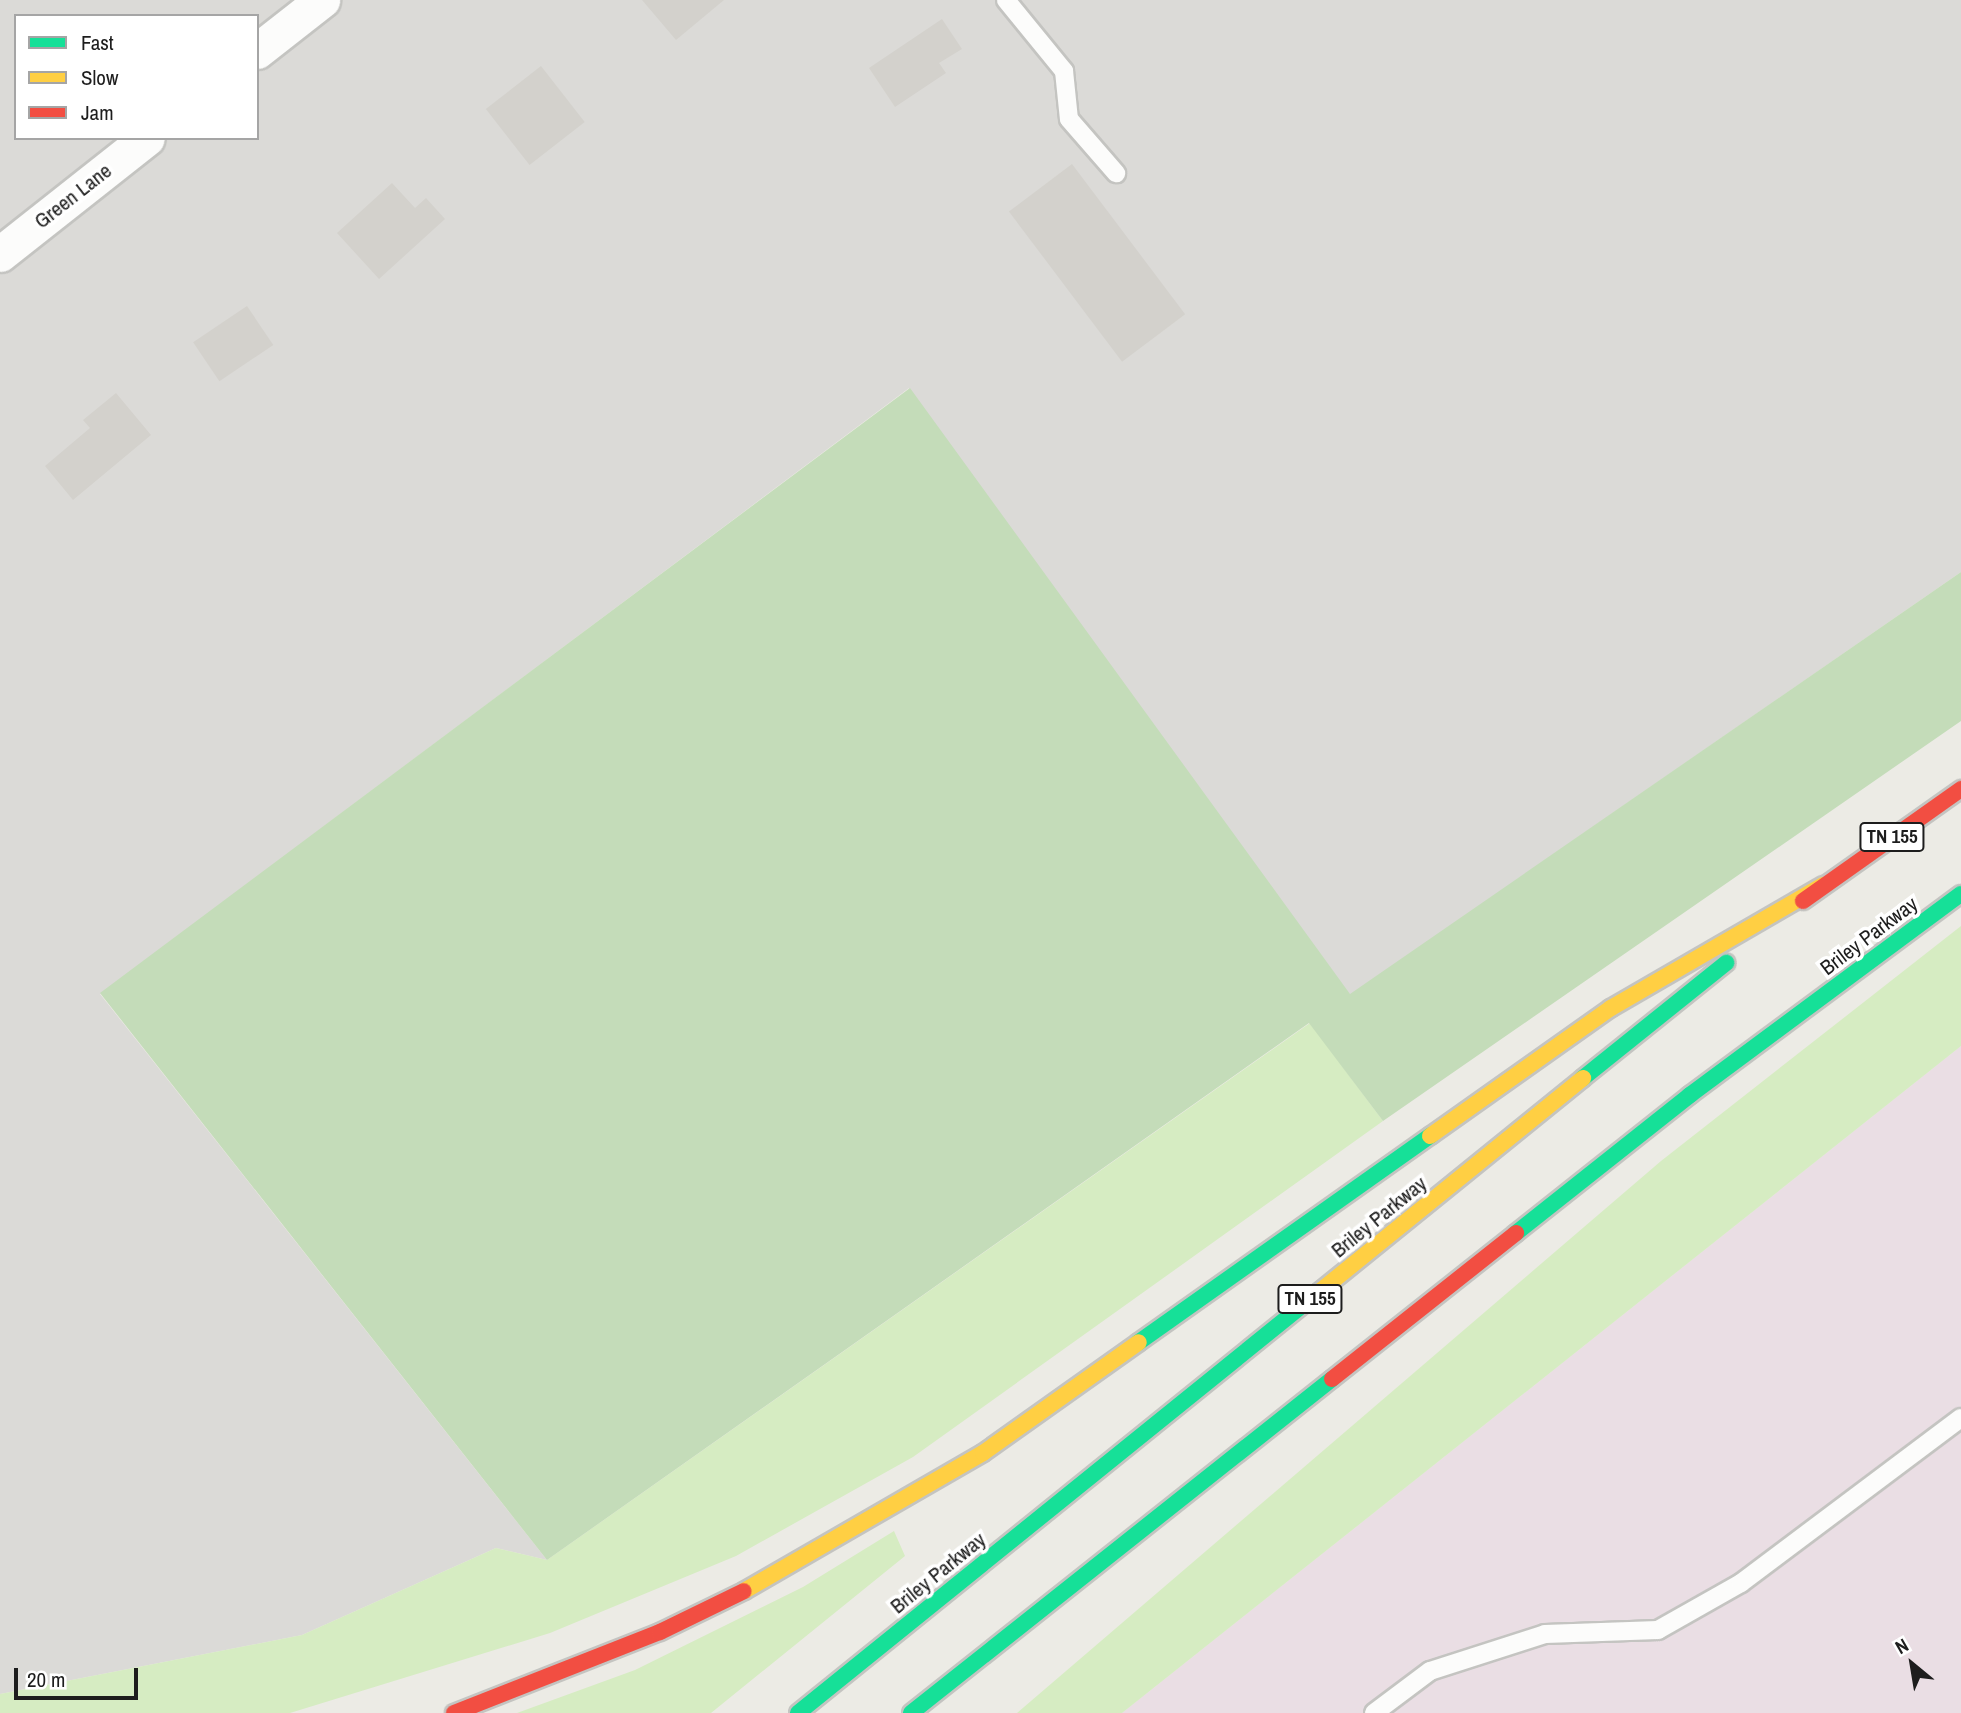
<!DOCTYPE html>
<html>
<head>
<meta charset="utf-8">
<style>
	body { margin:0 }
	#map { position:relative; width:1961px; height:1713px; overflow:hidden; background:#ecebe5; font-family:"Archivo Narrow",sans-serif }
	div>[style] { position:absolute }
	.residential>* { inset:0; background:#dbdad7 }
	.industrial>* { inset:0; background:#eadee4 }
	.grass>* { inset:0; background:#d6ecc2 }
	.forest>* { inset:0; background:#c4dcb9 }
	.building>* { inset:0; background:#d3d1cc; transform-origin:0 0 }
	.roads { filter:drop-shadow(2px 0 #c4c4c1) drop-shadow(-2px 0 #c4c4c1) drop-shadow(0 2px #c4c4c1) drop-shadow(0 -2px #c4c4c1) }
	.lane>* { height:18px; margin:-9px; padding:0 9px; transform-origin:9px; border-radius:9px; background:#fcfcfb }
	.street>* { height:35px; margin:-17.5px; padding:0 17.5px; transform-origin:17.5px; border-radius:17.5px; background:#fcfcfb }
	.fast>* { height:16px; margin:-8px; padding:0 8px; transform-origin:8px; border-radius:8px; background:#16e098 }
	.slow>* { height:16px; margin:-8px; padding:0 8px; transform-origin:8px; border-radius:8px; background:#ffcf43 }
	.jam>* { height:16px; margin:-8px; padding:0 8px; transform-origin:8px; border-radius:8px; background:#f24e42 }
	span { translate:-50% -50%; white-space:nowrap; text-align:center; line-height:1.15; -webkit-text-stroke:7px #fff; paint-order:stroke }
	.shield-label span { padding:2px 5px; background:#fff; border:2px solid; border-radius:5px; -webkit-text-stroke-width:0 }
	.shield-label { font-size:19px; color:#1d1d1d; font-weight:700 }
	.street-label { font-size:21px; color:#1d1d1d }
	.legend { position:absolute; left:14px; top:14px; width:245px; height:126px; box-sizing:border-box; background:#fff; border:2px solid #a5a5a5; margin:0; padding:9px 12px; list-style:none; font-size:21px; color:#1d1d1d }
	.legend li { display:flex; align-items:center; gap:14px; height:35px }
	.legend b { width:35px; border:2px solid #a5a5a5 }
	.north { position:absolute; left:1877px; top:1629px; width:70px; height:70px; -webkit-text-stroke:5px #fff; paint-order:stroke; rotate:330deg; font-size:19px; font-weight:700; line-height:28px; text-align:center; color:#1d1d1d }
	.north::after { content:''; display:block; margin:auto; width:24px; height:32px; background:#1d1d1d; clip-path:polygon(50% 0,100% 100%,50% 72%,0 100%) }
	.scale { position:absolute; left:14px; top:1668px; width:124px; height:32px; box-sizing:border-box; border:4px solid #1d1d1d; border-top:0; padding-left:9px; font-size:21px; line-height:24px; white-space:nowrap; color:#1d1d1d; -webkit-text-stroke:5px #fff; paint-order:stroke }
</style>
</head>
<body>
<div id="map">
	<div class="residential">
		<div style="clip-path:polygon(evenodd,0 0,1961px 0,1961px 572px,1350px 995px,909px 388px,100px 994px,547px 1560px,496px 1548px,302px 1635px,0 1694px,0 0,16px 16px,257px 16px,257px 138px,16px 138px,16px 16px)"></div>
	</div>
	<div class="industrial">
		<div style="clip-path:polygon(1961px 1046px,1961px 1713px,1122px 1713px)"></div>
	</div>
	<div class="grass">
		<div style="clip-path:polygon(1961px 926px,1961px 1046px,1122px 1713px,1017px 1713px,1661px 1161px)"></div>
		<div style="clip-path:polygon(1310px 1023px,1383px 1121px,913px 1457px,736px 1556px,550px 1633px,290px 1713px,0 1713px,0 1694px,302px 1635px,496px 1548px,547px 1560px)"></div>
		<div style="clip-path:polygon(894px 1531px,905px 1556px,711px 1713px,517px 1713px,635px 1670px,803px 1587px)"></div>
	</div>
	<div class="forest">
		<div style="clip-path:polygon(910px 388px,1350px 994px,1961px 572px,1961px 721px,1383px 1121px,1309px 1023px,547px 1560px,100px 993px)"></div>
	</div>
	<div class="building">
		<div style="clip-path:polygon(642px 0,724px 0,676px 40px)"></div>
		<div style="clip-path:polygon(942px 19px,962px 49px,939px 63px,946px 73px,895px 107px,869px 68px)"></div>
		<div style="left:541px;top:66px;width:71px;height:70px;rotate:52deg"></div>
		<div style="left:1072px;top:164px;width:188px;height:79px;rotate:53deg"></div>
		<div style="clip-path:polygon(392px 183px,415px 208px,426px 198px,445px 219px,379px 279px,337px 233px)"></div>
		<div style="left:247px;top:306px;width:47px;height:65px;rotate:56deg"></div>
		<div style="clip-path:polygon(116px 393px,151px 435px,73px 500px,45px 466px,90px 428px,83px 420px)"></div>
	</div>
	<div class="roads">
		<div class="lane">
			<div style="left:1006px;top:0;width:92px;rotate:50.8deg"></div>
			<div style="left:1064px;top:71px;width:48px;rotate:84.1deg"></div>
			<div style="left:1069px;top:119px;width:72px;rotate:49deg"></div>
			<div style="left:1374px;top:1713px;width:70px;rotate:-36.9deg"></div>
			<div style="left:1430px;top:1671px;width:121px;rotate:-17.8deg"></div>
			<div style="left:1545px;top:1634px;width:113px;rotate:-2deg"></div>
			<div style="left:1658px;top:1630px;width:95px;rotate:-29.5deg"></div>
			<div style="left:1741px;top:1583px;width:275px;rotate:-36.9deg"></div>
		</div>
		<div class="street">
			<div style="left:257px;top:51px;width:83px;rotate:-38.1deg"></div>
			<div style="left:0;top:254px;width:187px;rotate:-38.3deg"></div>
		</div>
		<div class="fast">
			<div style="left:1583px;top:1078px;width:184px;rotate:-38.8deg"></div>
			<div style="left:1516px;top:1233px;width:222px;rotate:-38.4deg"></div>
			<div style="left:1690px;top:1095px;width:337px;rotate:-36.6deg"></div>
			<div style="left:1139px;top:1342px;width:357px;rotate:-35.3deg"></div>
			<div style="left:798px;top:1713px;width:670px;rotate:-38.94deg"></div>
			<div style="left:911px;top:1713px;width:537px;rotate:-38.43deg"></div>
		</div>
		<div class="slow">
			<div style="left:1430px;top:1136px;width:222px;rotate:-35.3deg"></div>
			<div style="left:1611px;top:1008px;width:245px;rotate:-30.1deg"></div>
			<div style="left:1319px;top:1292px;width:340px;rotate:-39deg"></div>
			<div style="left:744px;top:1591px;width:276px;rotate:-30deg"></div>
			<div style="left:983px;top:1453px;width:191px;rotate:-35.4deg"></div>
		</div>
		<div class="jam">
			<div style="left:1803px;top:901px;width:194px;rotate:-35.3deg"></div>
			<div style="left:1332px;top:1379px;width:235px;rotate:-38.4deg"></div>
			<div style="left:454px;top:1713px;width:221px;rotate:-21.5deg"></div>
			<div style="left:660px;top:1632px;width:93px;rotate:-26deg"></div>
		</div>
	</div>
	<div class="shield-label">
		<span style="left:1892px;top:837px">TN 155</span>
		<span style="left:1310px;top:1299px">TN 155</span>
	</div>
	<div class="street-label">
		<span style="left:73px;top:196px;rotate:-38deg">Green Lane</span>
		<span style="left:1869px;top:936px;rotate:-37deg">Briley Parkway</span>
		<span style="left:1379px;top:1217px;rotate:-39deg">Briley Parkway</span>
		<span style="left:938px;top:1573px;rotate:-39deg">Briley Parkway</span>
	</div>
	<ul class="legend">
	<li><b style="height:9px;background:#16e098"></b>Fast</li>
	<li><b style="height:9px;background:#ffcf43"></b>Slow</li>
	<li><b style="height:9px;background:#f24e42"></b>Jam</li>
	</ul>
	<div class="north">N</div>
	<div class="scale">20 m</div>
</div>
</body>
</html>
